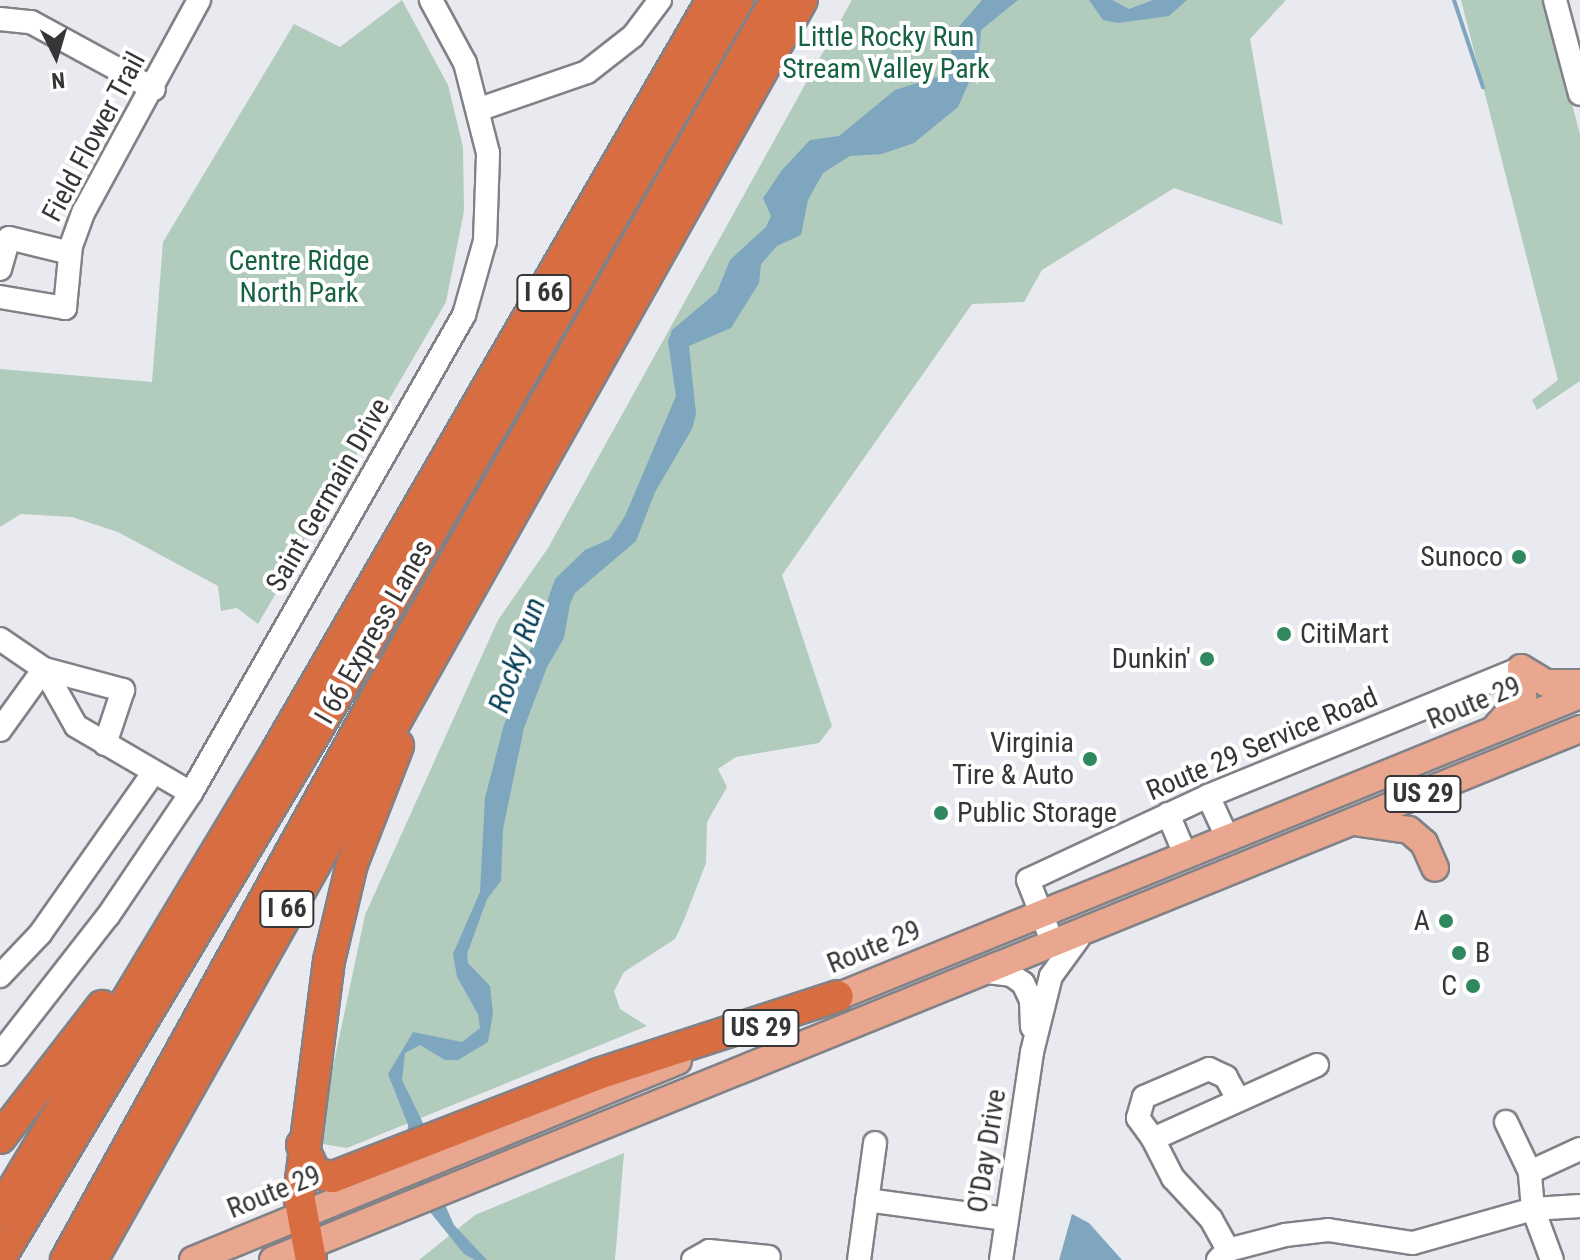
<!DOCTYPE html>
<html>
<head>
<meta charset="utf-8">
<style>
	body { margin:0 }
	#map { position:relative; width:1580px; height:1260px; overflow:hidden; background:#e9eaef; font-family:"Roboto Condensed",sans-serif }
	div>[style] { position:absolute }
	.green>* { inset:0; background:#b1cbbd }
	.water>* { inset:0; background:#7ea6bf }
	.stream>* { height:4px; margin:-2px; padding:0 2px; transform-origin:2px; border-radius:2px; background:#7ea6bf }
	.roads { filter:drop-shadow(2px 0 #818287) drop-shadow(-2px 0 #818287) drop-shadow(0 2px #818287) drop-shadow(0 -2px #818287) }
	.minor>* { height:22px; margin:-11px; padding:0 11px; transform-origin:11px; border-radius:11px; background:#fff }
	.major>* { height:26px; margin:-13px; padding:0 13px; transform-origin:13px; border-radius:13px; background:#e8a78e }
	.highway>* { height:30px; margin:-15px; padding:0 15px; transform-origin:15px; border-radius:15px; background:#d86d42 }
	.dots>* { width:22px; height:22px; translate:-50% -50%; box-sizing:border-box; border:4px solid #fff; border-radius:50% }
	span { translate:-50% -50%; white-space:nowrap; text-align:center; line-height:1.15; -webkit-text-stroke:8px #fff; paint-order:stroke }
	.shield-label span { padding:2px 6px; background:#fff; border:2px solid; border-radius:6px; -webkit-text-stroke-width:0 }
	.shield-label { font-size:26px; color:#363638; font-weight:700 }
	.park-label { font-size:28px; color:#186244 }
	.street-label { font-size:28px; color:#363638 }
	.poi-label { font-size:28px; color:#363638 }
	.right { translate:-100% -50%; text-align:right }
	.left { translate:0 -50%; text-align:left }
	.water-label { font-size:30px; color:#0a405a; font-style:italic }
	.north { position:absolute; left:16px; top:16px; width:80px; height:80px; -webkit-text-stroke:6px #fff; paint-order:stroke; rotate:175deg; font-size:22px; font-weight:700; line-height:32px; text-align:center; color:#363638 }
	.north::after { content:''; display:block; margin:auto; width:28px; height:36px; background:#363638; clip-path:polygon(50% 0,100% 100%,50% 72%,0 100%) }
</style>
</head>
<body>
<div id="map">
	<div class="green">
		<div style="clip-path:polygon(402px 0,448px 85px,463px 147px,464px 211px,446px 302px,258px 624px,237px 608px,221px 611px,218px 586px,118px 532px,72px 517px,21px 514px,0 527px,0 369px,152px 382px,163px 242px,294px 24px,340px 47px)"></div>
		<div style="clip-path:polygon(852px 0,1286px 0,1250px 39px,1283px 225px,1174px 188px,1042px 270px,1024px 302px,972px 304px,782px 575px,832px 726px,819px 743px,736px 757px,718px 769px,727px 787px,707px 822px,706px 863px,684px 920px,675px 939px,624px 972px,614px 991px,620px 1009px,647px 1026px,347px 1148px,317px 1143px,365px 915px,498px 620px,548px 548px)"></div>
		<div style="clip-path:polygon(1461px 0,1544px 0,1580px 134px,1580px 381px,1537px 410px,1532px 400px,1558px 380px)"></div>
		<div style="clip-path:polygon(624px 1153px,615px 1260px,419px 1260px,475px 1215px)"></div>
	</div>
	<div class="water">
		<div style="clip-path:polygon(982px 0,1018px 0,981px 30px,978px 62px,958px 107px,914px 143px,882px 154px,850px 156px,823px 173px,808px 200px,801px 235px,777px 246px,761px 264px,759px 283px,731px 328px,689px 346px,696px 414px,692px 429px,655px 492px,636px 541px,575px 593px,570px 604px,564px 638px,547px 667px,524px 728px,503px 829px,501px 881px,487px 899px,467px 954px,468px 963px,490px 986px,493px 1013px,488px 1042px,458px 1060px,445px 1060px,420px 1045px,405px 1053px,402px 1080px,423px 1123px,423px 1156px,454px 1225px,487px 1260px,475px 1260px,464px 1254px,426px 1207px,406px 1152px,408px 1125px,388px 1074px,413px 1032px,462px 1042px,480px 1028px,478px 1014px,457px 977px,453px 954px,480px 892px,485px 798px,503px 728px,555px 579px,585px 550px,610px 539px,625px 516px,676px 396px,668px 341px,672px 330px,717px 292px,730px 260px,766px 227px,771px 216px,763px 198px,782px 170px,810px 140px,839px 136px,895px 90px,940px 76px,948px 67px,956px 30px)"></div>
		<div style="clip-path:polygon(1089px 0,1112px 0,1129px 9px,1153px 0,1187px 0,1169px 16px,1118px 23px,1103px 20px)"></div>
		<div style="clip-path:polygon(1072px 1214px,1089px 1223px,1122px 1260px,1059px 1260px)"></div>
	</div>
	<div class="stream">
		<div style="left:1454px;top:0;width:92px;rotate:71.6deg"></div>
	</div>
	<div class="roads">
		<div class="minor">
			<div style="left:1555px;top:0;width:97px;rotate:75.1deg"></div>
			<div style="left:0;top:19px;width:31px;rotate:6deg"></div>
			<div style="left:31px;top:22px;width:140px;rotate:28.6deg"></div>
			<div style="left:480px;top:109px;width:113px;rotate:-19.1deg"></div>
			<div style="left:587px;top:72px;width:58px;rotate:-38deg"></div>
			<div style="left:633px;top:36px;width:45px;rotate:-53.1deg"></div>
			<div style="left:0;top:269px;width:32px;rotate:-74deg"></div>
			<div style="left:9px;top:238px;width:63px;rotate:13.8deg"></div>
			<div style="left:0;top:297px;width:66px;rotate:9.6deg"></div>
			<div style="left:65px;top:308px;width:62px;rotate:-84.5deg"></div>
			<div style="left:71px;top:246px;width:37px;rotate:-70deg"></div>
			<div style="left:84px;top:211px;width:240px;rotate:-61.4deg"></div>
			<div style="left:0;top:639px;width:53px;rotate:34.3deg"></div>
			<div style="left:44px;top:669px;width:65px;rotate:60.7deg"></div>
			<div style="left:76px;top:726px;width:133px;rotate:30.2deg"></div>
			<div style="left:0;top:730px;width:75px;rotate:-54.2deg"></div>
			<div style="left:44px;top:669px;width:82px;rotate:14.9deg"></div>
			<div style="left:123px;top:690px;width:57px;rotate:108.4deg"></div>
			<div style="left:1208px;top:796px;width:45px;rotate:65.1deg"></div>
			<div style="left:1168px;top:814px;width:43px;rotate:67deg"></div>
			<div style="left:1054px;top:946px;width:71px;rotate:-111.5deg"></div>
			<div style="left:1028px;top:880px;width:199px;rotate:-25deg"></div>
			<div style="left:1208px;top:796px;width:338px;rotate:-22.2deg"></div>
			<div style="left:987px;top:972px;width:24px;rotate:7deg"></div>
			<div style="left:1011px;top:975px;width:14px;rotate:34deg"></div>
			<div style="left:1023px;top:983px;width:19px;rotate:65deg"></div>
			<div style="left:1031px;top:1000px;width:27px;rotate:88deg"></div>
			<div style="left:0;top:976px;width:58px;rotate:-46.4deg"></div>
			<div style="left:40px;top:934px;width:198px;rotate:-54.9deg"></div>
			<div style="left:0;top:1054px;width:175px;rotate:-52deg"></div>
			<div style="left:108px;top:916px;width:148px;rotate:-56deg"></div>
			<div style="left:191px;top:793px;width:550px;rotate:-60.27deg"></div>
			<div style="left:464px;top:315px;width:77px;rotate:-74.2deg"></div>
			<div style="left:485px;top:241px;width:88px;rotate:-88deg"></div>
			<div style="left:488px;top:153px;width:93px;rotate:-104.3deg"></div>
			<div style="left:465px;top:63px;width:72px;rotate:-118.4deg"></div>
			<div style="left:1238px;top:1099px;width:25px;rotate:-119deg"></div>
			<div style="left:1226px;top:1077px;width:19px;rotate:-155deg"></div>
			<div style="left:1209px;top:1069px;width:71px;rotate:156.7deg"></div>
			<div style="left:1144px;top:1097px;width:22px;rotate:106deg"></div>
			<div style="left:1138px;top:1118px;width:26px;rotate:54deg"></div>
			<div style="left:1153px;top:1139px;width:180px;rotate:-24.3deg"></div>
			<div style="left:1506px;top:1122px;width:55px;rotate:64.4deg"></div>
			<div style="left:1153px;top:1139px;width:44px;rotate:62.9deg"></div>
			<div style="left:1173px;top:1178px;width:56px;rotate:47.2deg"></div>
			<div style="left:1211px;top:1219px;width:35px;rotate:61deg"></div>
			<div style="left:867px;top:1200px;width:140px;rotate:7.8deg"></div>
			<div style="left:693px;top:1260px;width:18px;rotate:-29deg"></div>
			<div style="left:709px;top:1251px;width:60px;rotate:5.7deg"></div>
			<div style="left:859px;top:1260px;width:118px;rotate:-82.2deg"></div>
			<div style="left:1001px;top:1260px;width:210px;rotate:-81.5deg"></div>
			<div style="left:1032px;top:1052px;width:78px;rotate:-76deg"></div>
			<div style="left:1051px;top:976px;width:46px;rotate:-53.9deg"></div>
			<div style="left:1218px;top:1260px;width:14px;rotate:-45deg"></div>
			<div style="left:1228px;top:1250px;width:59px;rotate:-14.7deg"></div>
			<div style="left:1285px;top:1235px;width:43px;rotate:-6.6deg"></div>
			<div style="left:1328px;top:1230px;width:86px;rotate:8.7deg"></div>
			<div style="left:1413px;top:1243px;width:125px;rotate:-15.8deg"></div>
			<div style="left:1533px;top:1209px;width:47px;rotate:-3.7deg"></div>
			<div style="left:1552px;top:1260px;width:54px;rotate:-110.4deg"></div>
			<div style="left:1533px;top:1209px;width:37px;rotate:-95deg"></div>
			<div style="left:1530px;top:1172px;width:55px;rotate:-24.7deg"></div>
		</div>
		<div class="major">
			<div style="left:1521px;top:668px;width:29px;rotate:31deg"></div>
			<div style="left:1546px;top:683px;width:34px"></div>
			<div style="left:1497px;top:726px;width:40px;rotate:-49deg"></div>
			<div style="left:1523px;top:696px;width:28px;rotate:-94deg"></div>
			<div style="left:1360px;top:823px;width:49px;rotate:8.1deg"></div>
			<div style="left:1409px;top:830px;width:20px;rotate:41deg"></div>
			<div style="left:1424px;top:843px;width:27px;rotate:66deg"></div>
			<div style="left:822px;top:1003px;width:818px;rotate:-22.11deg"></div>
			<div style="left:193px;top:1260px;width:524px;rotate:-22.31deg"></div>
			<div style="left:273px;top:1260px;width:1411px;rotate:-22.11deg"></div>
		</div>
		<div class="highway">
			<div style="left:0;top:1138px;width:167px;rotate:-52.3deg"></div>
			<div style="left:302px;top:1145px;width:31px;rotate:65deg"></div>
			<div style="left:315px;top:1173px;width:18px;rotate:13deg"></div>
			<div style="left:333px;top:1177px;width:284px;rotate:-21.2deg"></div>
			<div style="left:598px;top:1074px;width:252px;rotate:-18deg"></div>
			<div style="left:0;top:1211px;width:531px;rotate:-58.94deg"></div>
			<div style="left:274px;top:756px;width:874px;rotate:-59.91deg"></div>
			<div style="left:0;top:1258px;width:612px;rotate:-59.04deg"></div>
			<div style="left:315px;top:733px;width:846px;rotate:-60.01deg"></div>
			<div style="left:66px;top:1260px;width:642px;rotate:-61.12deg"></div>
			<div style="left:376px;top:698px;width:804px;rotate:-60.18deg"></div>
			<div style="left:92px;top:1260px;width:1446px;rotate:-60.6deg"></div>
			<div style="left:311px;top:1260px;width:66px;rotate:-100.5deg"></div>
			<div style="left:299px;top:1195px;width:236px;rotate:-82.7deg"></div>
			<div style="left:329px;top:961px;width:100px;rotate:-76.7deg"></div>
			<div style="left:352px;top:864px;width:127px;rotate:-68.7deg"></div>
		</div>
	</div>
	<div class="dots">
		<div style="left:1519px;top:557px;background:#2f885e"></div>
		<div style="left:1284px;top:634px;background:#2f885e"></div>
		<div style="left:1207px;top:659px;background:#2f885e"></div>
		<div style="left:1090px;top:759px;background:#2f885e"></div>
		<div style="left:941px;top:813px;background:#2f885e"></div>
		<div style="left:1446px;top:921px;background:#2f885e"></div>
		<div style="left:1459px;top:953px;background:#2f885e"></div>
		<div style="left:1473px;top:986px;background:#2f885e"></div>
	</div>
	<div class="shield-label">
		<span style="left:544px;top:293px">I 66</span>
		<span style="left:1423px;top:794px">US 29</span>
		<span style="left:287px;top:909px">I 66</span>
		<span style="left:761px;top:1028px">US 29</span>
	</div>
	<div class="park-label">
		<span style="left:886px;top:53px">Little Rocky Run<br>Stream Valley Park</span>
		<span style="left:299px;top:277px">Centre Ridge<br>North Park</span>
	</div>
	<div class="street-label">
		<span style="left:94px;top:137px;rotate:-62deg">Field Flower Trail</span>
		<span style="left:328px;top:495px;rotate:-60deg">Saint Germain Drive</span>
		<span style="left:374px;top:632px;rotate:-60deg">I 66 Express Lanes</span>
		<span style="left:1474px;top:703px;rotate:-22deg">Route 29</span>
		<span style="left:1262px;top:744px;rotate:-23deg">Route 29 Service Road</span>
		<span style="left:874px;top:947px;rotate:-22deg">Route 29</span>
		<span style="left:987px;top:1151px;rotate:-81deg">O'Day Drive</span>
		<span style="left:274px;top:1192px;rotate:-22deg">Route 29</span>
	</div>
	<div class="poi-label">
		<span class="right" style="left:1503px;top:557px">Sunoco</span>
		<span class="left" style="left:1300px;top:634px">CitiMart</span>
		<span class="right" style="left:1191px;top:659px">Dunkin'</span>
		<span class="right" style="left:1074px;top:759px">Virginia<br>Tire &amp; Auto</span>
		<span class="left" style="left:957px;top:813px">Public Storage</span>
		<span class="right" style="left:1430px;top:921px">A</span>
		<span class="left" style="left:1475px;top:953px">B</span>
		<span class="right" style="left:1457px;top:986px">C</span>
	</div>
	<div class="water-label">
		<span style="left:517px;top:655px;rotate:-71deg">Rocky Run</span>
	</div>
	<div class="north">N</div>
</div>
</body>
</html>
